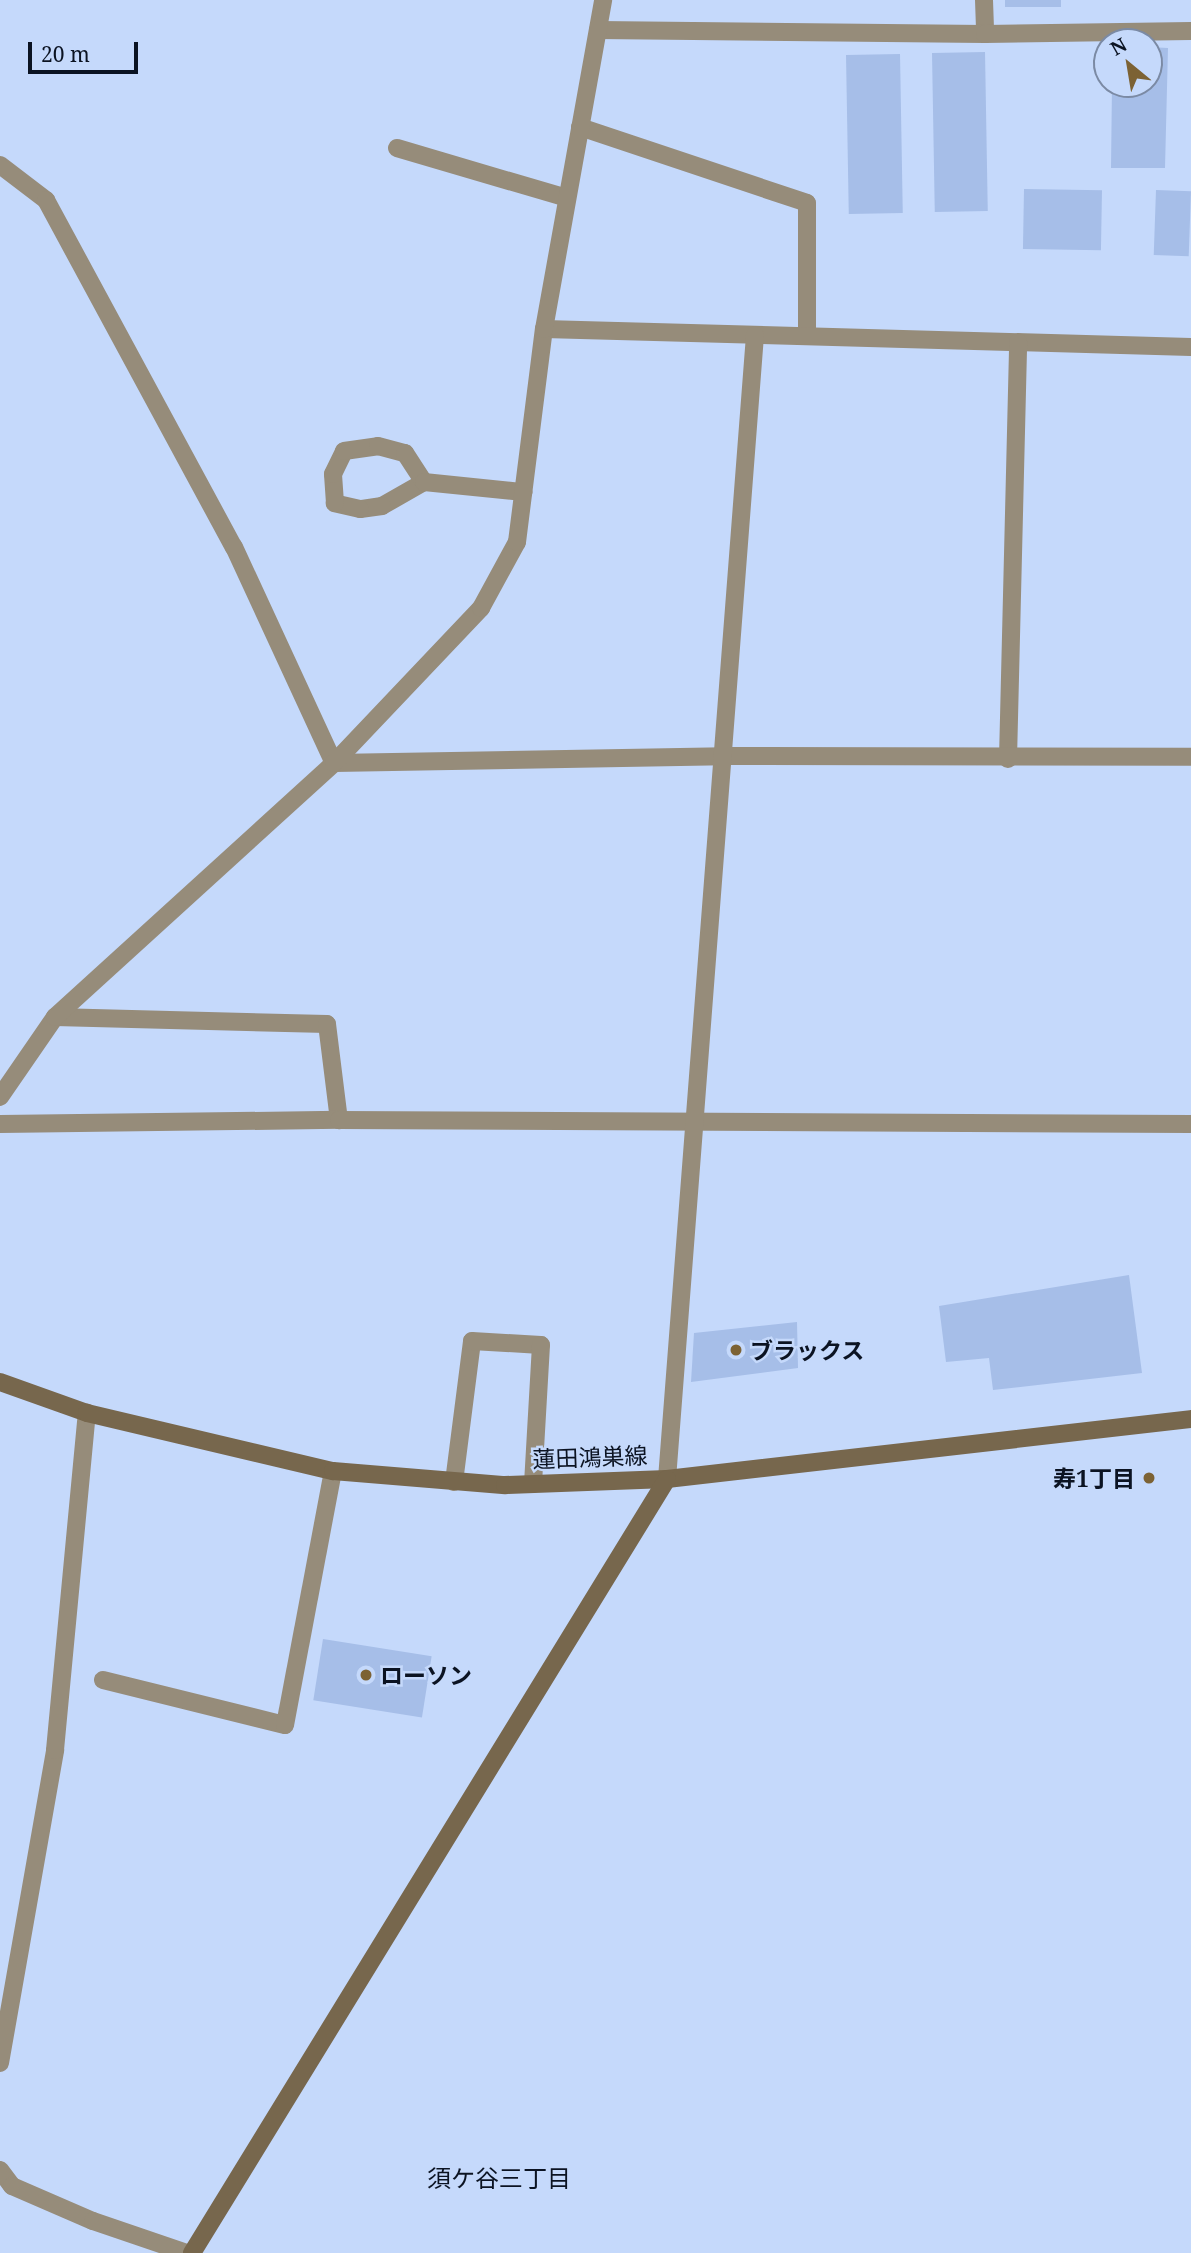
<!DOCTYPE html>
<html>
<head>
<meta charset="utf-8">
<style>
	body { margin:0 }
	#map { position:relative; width:1191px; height:2253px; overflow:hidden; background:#c5d9fb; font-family:"Noto Serif","Noto Sans JP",serif }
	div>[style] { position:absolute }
	.building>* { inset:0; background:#a6bee8; transform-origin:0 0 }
	.lane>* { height:18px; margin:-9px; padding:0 9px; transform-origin:9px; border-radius:9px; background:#968c7a }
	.street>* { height:18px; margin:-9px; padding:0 9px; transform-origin:9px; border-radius:9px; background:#968c7a }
	.secondary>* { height:18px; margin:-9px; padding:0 9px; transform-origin:9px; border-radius:9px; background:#77674d }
	.dots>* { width:19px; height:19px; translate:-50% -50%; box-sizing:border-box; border:4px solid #c5d9fb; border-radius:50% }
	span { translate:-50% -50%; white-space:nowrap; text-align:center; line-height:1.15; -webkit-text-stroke:5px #c5d9fb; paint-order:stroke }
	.poi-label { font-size:23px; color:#0b1322; font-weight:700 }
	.left { translate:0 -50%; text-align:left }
	.right { translate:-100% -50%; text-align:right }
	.street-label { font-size:23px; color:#0b1322 }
	.neighbourhood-label { font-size:24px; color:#0b1322 }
	.north { position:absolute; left:1093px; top:28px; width:70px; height:70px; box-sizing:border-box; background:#c5d9fb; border:2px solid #7b8aa4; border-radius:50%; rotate:330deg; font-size:19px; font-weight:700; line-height:28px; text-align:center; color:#0b1322 }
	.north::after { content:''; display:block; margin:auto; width:24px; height:32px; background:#7c6234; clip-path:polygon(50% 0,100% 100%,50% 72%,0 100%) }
	.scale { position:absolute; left:28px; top:42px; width:110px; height:32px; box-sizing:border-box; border:4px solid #0b1322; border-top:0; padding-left:9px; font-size:21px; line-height:24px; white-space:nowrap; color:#0b1322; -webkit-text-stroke:5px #c5d9fb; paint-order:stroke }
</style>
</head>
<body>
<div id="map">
	<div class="building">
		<div style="left:1005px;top:0;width:56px;height:7px"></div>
		<div style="clip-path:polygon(1149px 47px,1168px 48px,1165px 168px,1111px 168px,1112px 84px,1149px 84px)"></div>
		<div style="left:985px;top:52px;width:159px;height:53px;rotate:89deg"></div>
		<div style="left:900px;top:54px;width:159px;height:54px;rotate:89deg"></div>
		<div style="left:1024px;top:189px;width:78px;height:60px;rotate:1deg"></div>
		<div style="left:1156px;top:190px;width:35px;height:65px;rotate:2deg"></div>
		<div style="clip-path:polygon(1129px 1275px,1142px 1373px,993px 1390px,989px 1358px,946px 1362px,939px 1306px)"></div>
		<div style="clip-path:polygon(797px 1322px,798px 1368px,691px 1382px,694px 1333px)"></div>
		<div style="left:323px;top:1639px;width:110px;height:62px;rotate:9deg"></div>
	</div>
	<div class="lane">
		<div style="left:397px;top:148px;width:177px;rotate:16.4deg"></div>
		<div style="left:424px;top:482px;width:48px;rotate:150.3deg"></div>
		<div style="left:382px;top:506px;width:22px;rotate:172deg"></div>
		<div style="left:360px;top:509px;width:26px;rotate:-167deg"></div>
		<div style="left:335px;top:503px;width:29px;rotate:-94deg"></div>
		<div style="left:333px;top:474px;width:25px;rotate:-64deg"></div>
		<div style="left:344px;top:451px;width:34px;rotate:-8deg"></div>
		<div style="left:378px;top:446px;width:28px;rotate:15deg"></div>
		<div style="left:405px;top:453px;width:35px;rotate:57deg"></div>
		<div style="left:424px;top:482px;width:100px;rotate:5.8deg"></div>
	</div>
	<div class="street">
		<div style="left:984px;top:0;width:34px;rotate:88deg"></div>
		<div style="left:598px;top:30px;width:387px;rotate:0.6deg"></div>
		<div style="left:985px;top:34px;width:206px;rotate:-0.8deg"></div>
		<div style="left:580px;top:127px;width:239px;rotate:18.5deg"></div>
		<div style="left:807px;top:203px;width:133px;rotate:90deg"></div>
		<div style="left:0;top:165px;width:58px;rotate:37.3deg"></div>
		<div style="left:46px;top:200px;width:395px;rotate:61.6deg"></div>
		<div style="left:234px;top:547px;width:238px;rotate:65.2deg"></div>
		<div style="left:544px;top:329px;width:647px;rotate:1.59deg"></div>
		<div style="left:1008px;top:759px;width:417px;rotate:-88.6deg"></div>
		<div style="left:334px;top:763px;width:389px;rotate:-1deg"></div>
		<div style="left:723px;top:756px;width:468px;rotate:0.1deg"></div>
		<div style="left:55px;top:1017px;width:272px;rotate:1.5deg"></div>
		<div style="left:327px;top:1024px;width:97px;rotate:82.9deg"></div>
		<div style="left:0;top:1097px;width:97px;rotate:-55.5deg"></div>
		<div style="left:55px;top:1017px;width:377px;rotate:-42.3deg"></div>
		<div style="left:334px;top:763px;width:214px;rotate:-46.5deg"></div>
		<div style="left:481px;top:608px;width:75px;rotate:-61.4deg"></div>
		<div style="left:517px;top:542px;width:215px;rotate:-82.8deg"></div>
		<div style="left:544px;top:329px;width:334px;rotate:-79.8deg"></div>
		<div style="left:0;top:1124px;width:339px;rotate:-0.7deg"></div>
		<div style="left:339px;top:1120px;width:852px;rotate:0.27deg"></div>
		<div style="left:667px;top:1479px;width:1147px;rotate:-85.6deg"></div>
		<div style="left:454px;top:1482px;width:142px;rotate:-82.7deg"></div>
		<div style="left:472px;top:1341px;width:69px;rotate:3.3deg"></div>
		<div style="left:541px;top:1345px;width:139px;rotate:93.3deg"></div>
		<div style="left:103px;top:1680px;width:187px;rotate:13.9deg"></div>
		<div style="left:285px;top:1725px;width:258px;rotate:-79.3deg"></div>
		<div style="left:0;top:2063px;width:318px;rotate:-80deg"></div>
		<div style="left:55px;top:1750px;width:339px;rotate:-84.6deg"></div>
		<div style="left:0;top:2170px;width:20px;rotate:53deg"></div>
		<div style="left:12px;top:2186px;width:88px;rotate:23.4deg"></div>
		<div style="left:93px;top:2221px;width:99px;rotate:18.8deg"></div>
	</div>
	<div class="secondary">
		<div style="left:0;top:1382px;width:92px;rotate:19.6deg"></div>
		<div style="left:87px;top:1413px;width:253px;rotate:13.3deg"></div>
		<div style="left:333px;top:1471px;width:173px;rotate:4.7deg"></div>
		<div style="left:505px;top:1485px;width:162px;rotate:-2.1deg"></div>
		<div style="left:667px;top:1479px;width:527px;rotate:-6.53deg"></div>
		<div style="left:192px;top:2253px;width:908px;rotate:-58.46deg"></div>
	</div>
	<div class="dots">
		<div style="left:736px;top:1350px;background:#7c6234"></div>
		<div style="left:1149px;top:1478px;background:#7c6234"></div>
		<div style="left:366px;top:1675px;background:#7c6234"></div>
	</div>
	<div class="poi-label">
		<span class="left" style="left:750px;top:1350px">ブラックス</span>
		<span class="right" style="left:1135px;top:1478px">寿1丁目</span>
		<span class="left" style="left:380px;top:1675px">ローソン</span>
	</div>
	<div class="street-label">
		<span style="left:590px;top:1457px;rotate:-2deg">蓮田鴻巣線</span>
	</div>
	<div class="neighbourhood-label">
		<span style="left:499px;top:2178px">須ケ谷三丁目</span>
	</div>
	<div class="north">N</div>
	<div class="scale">20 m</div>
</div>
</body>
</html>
